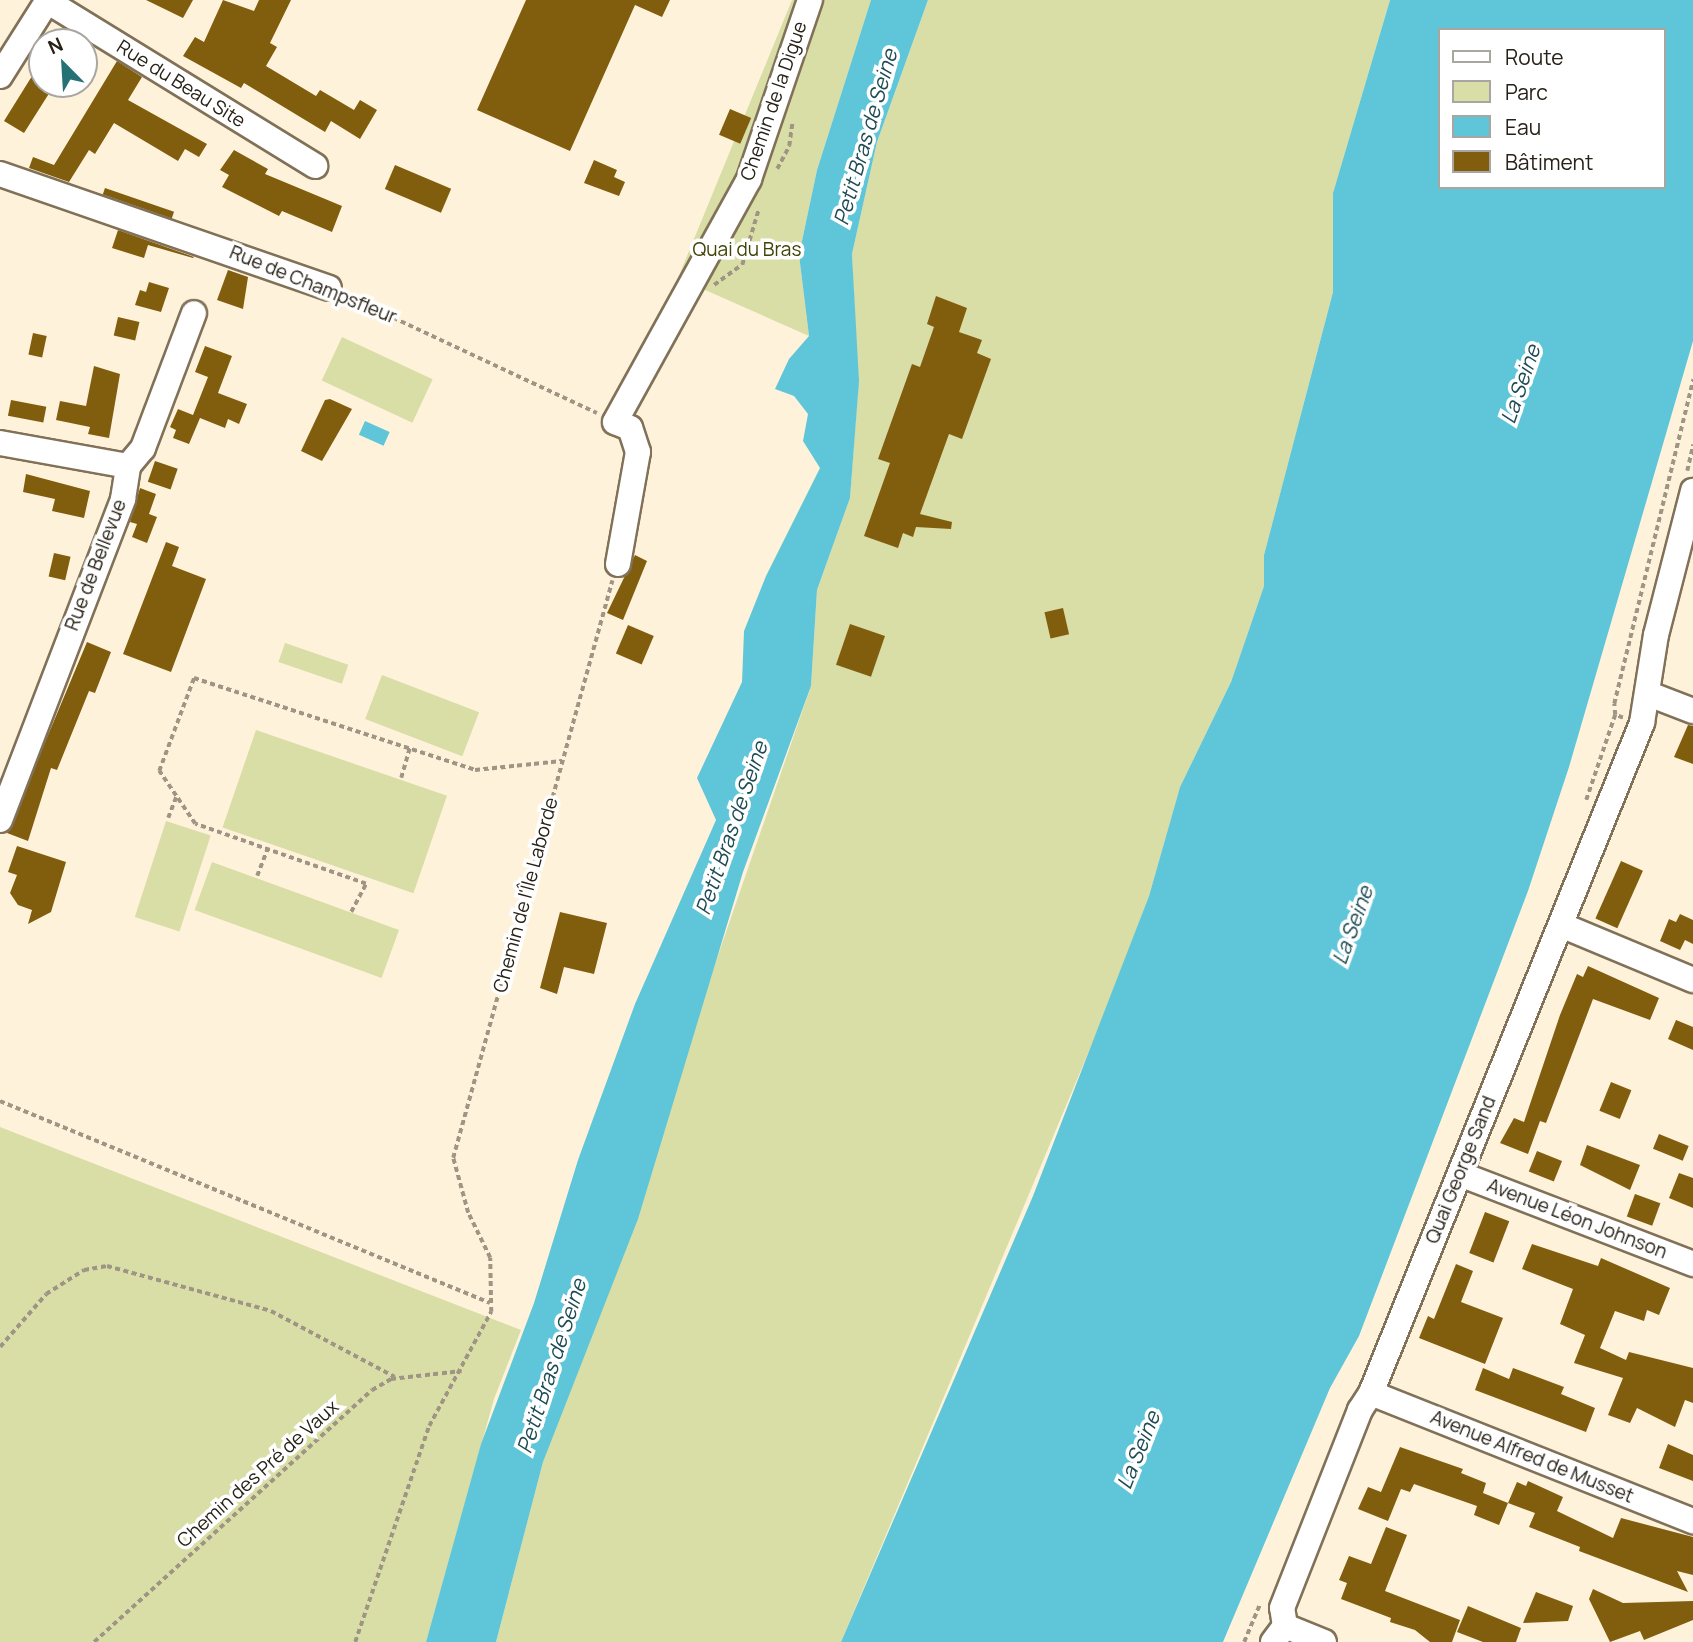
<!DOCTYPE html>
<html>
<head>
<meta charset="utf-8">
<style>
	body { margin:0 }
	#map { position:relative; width:1693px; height:1642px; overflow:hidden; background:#fff2db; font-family:Manrope,sans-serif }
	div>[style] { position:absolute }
	.green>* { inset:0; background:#d9dda6; transform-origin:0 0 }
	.water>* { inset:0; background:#5fc6d9; transform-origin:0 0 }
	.building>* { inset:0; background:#815d0e; transform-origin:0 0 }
	.path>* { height:3.5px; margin-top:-1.75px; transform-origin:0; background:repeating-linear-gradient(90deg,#9f9584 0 5px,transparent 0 8.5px) }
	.roads { filter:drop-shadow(2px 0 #807158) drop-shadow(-2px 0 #807158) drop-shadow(0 2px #807158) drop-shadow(0 -2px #807158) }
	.minor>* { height:24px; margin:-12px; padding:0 12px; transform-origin:12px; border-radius:12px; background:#fff }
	span { translate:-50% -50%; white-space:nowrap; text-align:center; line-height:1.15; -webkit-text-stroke:7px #fff; paint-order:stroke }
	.street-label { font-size:19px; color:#272117 }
	.park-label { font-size:19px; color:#424306 }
	.water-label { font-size:21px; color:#1d4b53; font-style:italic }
	.legend { position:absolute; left:1438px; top:28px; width:228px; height:161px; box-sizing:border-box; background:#fff; border:2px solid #a9a6a2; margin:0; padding:9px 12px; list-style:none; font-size:21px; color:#272117 }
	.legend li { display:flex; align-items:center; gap:14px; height:35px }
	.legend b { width:35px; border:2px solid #a9a6a2 }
	.north { position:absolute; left:28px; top:28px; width:70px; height:70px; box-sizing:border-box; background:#fff; border:2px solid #a9a6a2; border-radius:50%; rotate:336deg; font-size:19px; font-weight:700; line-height:28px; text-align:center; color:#272117 }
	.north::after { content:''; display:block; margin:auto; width:24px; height:32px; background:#267176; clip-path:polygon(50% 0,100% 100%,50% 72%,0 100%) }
</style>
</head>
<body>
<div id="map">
	<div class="green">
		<div style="clip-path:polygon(792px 0,871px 0,817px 170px,799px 255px,809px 336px,678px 278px)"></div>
		<div style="clip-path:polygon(928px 0,1390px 0,1333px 193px,1333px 292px,1264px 555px,1264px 586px,1231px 682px,1180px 787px,1149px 896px,1102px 1020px,841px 1642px,496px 1642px,543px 1462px,811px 686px,817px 590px,850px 498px,858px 389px,852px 254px,877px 142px)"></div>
		<div style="left:342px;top:337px;width:100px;height:48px;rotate:25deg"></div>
		<div style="left:285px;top:643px;width:67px;height:20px;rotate:19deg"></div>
		<div style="left:382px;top:675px;width:104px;height:47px;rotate:21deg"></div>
		<div style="left:256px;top:730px;width:202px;height:103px;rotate:19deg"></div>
		<div style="left:166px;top:821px;width:47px;height:101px;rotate:18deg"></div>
		<div style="left:212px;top:862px;width:199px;height:51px;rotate:20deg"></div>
		<div style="clip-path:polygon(0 1127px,521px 1330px,494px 1399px,426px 1642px,0 1642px)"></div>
	</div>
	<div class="water">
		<div style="clip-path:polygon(871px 0,928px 0,877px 142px,852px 254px,859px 381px,850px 498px,817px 590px,811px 686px,743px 872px,638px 1219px,543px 1462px,496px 1642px,426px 1642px,481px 1444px,534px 1303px,578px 1160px,635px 1004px,716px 820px,697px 778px,742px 682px,744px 631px,766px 576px,820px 468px,803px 441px,808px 414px,794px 396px,775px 389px,789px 359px,809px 336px,799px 255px,817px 170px)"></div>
		<div style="clip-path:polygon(evenodd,1390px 0,1693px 0,1693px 341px,1569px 767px,1528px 891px,1359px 1336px,1330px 1388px,1223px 1642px,841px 1642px,1033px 1196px,1149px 896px,1180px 787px,1231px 682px,1264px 586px,1264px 555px,1333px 292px,1333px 193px,1390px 0,1439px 30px,1663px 30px,1663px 187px,1439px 187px,1439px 30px)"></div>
		<div style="left:365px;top:421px;width:27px;height:15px;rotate:24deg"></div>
	</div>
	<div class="building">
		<div style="clip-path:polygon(146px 0,193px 0,183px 18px)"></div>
		<div style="clip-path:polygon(223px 0,254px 11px,259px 0,291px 0,270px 43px,277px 47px,266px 66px,316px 96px,320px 90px,354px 110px,360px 100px,377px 110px,360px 139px,331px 121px,325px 132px,244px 83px,241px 88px,183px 56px,195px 37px,204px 42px)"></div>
		<div style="clip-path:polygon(526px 0,670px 0,662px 17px,635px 5px,570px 151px,477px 110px)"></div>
		<div style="clip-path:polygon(42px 60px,42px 84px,55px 84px,24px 133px,4px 121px)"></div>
		<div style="clip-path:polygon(117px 61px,142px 77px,128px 100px,207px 144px,199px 157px,185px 149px,178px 161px,114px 123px,95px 154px,89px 150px,69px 182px,29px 168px,33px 157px,54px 165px)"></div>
		<div style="left:730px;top:109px;width:23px;height:28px;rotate:23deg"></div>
		<div style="clip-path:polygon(234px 150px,268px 169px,265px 174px,342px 206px,332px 232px,282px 211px,279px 216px,222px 187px,229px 175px,220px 170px)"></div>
		<div style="clip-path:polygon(594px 160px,617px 170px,614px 177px,625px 182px,619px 196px,584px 183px)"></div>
		<div style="left:395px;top:165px;width:61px;height:26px;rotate:23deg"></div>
		<div style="left:105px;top:188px;width:73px;height:7px;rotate:19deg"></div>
		<div style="clip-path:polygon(118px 230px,194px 257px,193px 258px,148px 245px,144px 258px,112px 248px)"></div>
		<div style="clip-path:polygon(228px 270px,248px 277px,243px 309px,217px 300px)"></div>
		<div style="clip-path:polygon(149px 282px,169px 288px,161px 312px,135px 305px,140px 290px,146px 292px)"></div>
		<div style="clip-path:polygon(936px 296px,967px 308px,959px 332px,982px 340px,977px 353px,991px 359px,962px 439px,949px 434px,920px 514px,952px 522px,951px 529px,916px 527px,913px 537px,903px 533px,898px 548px,864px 536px,890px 463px,878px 459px,912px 364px,920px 367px,934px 327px,927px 324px)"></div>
		<div style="left:118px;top:317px;width:22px;height:19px;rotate:13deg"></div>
		<div style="left:33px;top:333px;width:14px;height:22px;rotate:12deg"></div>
		<div style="clip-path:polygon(205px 346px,232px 356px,218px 393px,247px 404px,239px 424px,228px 419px,225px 428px,200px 418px,189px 444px,173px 438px,176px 430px,170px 427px,178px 409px,193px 415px,208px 377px,195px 372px)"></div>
		<div style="clip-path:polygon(94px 366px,120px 374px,109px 438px,88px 434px,90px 427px,56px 420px,60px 401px,86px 406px)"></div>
		<div style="clip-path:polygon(330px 399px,352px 409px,322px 461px,301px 451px,325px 400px)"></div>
		<div style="left:11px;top:400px;width:36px;height:16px;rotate:11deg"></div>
		<div style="left:155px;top:461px;width:24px;height:22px;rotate:19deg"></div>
		<div style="clip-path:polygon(26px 474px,90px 491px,84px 518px,52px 511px,55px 499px,23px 492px)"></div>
		<div style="clip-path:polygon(140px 488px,156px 494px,149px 514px,157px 517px,147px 543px,132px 537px,137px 524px,130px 522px)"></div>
		<div style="clip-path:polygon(166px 542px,179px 547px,172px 566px,206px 579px,171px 672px,123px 654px)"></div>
		<div style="left:54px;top:553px;width:17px;height:24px;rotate:13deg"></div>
		<div style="clip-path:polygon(635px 555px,647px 561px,623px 620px,607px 613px)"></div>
		<div style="left:1063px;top:608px;width:27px;height:19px;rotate:77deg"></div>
		<div style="left:850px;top:624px;width:37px;height:43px;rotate:19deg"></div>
		<div style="left:628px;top:625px;width:28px;height:31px;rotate:23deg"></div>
		<div style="clip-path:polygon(87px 642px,111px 652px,95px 693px,89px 691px,57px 770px,51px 768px,28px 841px,7px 833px)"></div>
		<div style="clip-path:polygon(1688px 725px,1693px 726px,1693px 764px,1674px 757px)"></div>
		<div style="clip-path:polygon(17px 846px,66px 862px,51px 912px,28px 924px,32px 910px,18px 905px,10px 893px,17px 875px,8px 872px)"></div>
		<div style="left:1621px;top:861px;width:24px;height:63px;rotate:24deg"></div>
		<div style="clip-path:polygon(560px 912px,607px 923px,594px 974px,564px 967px,557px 994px,540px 988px)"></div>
		<div style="clip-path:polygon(1680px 914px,1693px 920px,1693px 944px,1685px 940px,1680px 950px,1660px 941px,1669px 919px,1676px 922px)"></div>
		<div style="clip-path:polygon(1588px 966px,1659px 998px,1650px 1020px,1593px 999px,1546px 1123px,1540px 1121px,1528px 1154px,1500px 1143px,1514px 1118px,1524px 1122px,1560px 1015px,1577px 974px,1583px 977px)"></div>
		<div style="clip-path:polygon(1676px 1020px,1693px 1027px,1693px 1050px,1668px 1039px)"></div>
		<div style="left:1611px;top:1082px;width:22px;height:31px;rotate:22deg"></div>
		<div style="left:1659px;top:1134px;width:32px;height:16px;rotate:22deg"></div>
		<div style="clip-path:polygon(1587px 1145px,1640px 1165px,1630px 1190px,1580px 1165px)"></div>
		<div style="left:1537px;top:1151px;width:27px;height:22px;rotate:22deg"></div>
		<div style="clip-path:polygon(1679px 1173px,1693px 1178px,1693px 1208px,1669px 1198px)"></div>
		<div style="left:1635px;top:1194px;width:27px;height:24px;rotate:20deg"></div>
		<div style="left:1485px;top:1212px;width:26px;height:44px;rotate:21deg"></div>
		<div style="clip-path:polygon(1532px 1244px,1598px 1266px,1601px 1258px,1670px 1288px,1659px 1315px,1647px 1310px,1644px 1321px,1615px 1311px,1600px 1348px,1626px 1360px,1629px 1352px,1693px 1368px,1693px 1403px,1685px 1400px,1675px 1427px,1637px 1408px,1630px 1423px,1608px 1415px,1623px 1378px,1574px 1363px,1585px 1335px,1560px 1324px,1573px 1289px,1522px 1269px)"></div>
		<div style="clip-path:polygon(1456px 1264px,1473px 1271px,1461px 1302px,1503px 1318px,1485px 1364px,1419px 1338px,1428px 1316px,1434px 1319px)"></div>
		<div style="clip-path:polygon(1483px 1368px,1509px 1379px,1513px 1368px,1564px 1387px,1561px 1394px,1595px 1408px,1586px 1432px,1475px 1390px)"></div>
		<div style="clip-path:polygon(1668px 1444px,1693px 1455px,1693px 1481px,1659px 1468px)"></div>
		<div style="clip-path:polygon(1400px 1447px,1463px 1469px,1461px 1473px,1486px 1483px,1483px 1493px,1508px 1503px,1499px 1525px,1474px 1515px,1477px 1506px,1414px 1484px,1410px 1492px,1401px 1489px,1388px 1521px,1358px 1509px,1368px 1487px,1381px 1492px)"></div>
		<div style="clip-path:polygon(1528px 1481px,1563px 1497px,1557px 1511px,1613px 1538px,1621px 1518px,1693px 1537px,1693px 1575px,1677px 1571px,1688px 1592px,1579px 1551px,1580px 1547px,1529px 1527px,1535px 1513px,1508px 1503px,1517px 1482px,1526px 1486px)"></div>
		<div style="clip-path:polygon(1386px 1527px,1407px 1535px,1385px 1591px,1460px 1620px,1452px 1642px,1430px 1642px,1415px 1630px,1390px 1622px,1391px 1618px,1341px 1599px,1347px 1583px,1339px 1580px,1349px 1556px,1371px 1564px)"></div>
		<div style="clip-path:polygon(1593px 1589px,1623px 1603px,1693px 1601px,1693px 1620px,1644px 1640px,1640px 1631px,1610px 1642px,1589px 1599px)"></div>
		<div style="clip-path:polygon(1536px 1592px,1573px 1606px,1568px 1621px,1523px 1623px)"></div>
		<div style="clip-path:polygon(1468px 1606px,1521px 1628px,1516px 1642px,1483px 1642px,1457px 1632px)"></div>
	</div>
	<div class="path">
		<div style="left:777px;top:169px;width:26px;rotate:-62deg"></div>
		<div style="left:789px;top:146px;width:22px;rotate:-82deg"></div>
		<div style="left:714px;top:285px;width:34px;rotate:-36deg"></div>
		<div style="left:742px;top:265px;width:59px;rotate:-73.4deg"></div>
		<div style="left:347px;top:296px;width:276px;rotate:25.1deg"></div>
		<div style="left:1687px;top:471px;width:27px;rotate:-77deg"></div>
		<div style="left:1623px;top:718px;width:9px;rotate:-159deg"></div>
		<div style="left:1615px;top:715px;width:11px;rotate:-95deg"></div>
		<div style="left:1614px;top:704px;width:334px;rotate:-76.3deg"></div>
		<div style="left:401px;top:778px;width:32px;rotate:-74deg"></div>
		<div style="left:1586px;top:800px;width:90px;rotate:-71.2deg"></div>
		<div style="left:168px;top:818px;width:22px;rotate:-69deg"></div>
		<div style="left:257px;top:876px;width:28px;rotate:-69deg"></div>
		<div style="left:351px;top:912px;width:32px;rotate:-62deg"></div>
		<div style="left:366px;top:884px;width:181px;rotate:-160.7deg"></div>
		<div style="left:195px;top:824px;width:64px;rotate:-124.2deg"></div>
		<div style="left:159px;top:771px;width:99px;rotate:-69.4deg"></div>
		<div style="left:194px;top:678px;width:296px;rotate:18.1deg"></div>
		<div style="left:475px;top:770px;width:87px;rotate:-5.9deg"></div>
		<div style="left:0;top:1101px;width:530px;rotate:22.4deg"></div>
		<div style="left:0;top:1347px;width:70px;rotate:-49deg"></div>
		<div style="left:46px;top:1294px;width:45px;rotate:-32.3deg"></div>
		<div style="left:84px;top:1270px;width:23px;rotate:-10deg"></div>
		<div style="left:107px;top:1266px;width:170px;rotate:15.3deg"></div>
		<div style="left:271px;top:1311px;width:140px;rotate:28deg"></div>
		<div style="left:94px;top:1642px;width:375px;rotate:-42.2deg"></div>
		<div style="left:372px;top:1390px;width:22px;rotate:-30deg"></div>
		<div style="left:391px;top:1379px;width:71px;rotate:-6.4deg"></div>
		<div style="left:355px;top:1642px;width:228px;rotate:-71.1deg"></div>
		<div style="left:429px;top:1426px;width:130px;rotate:-61.5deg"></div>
		<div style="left:491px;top:1312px;width:54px;rotate:-91.1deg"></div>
		<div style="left:490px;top:1258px;width:50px;rotate:-116.1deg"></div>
		<div style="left:468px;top:1213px;width:57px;rotate:-105.3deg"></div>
		<div style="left:453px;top:1158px;width:599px;rotate:-74.59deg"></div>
		<div style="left:1244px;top:1642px;width:41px;rotate:-67.2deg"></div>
	</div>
	<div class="roads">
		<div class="minor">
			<div style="left:47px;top:1px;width:315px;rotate:31.6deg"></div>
			<div style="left:0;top:76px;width:90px;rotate:-57.7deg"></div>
			<div style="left:0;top:174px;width:348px;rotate:19.1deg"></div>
			<div style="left:0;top:443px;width:130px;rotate:10.2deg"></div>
			<div style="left:618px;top:564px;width:114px;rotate:-79.9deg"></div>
			<div style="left:638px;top:452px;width:25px;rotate:-108deg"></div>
			<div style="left:630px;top:428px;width:16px;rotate:-158deg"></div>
			<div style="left:615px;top:422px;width:277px;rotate:-61.1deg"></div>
			<div style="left:749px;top:179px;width:189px;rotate:-71.2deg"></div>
			<div style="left:1649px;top:694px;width:47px;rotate:21.1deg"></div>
			<div style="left:0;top:820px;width:344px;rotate:-69deg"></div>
			<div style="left:123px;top:499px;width:33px;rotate:-81deg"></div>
			<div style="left:128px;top:466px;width:23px;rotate:-50deg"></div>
			<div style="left:143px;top:448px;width:144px;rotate:-69.3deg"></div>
			<div style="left:1561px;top:925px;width:143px;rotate:22.6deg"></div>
			<div style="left:1460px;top:1174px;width:250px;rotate:21.1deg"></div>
			<div style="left:1371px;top:1393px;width:347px;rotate:21.7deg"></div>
			<div style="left:1285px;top:1626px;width:42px;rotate:22.3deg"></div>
			<div style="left:1273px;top:1642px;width:20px;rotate:-53deg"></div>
			<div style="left:1285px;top:1626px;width:18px;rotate:-99deg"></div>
			<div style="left:1282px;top:1608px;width:213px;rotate:-68.5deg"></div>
			<div style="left:1360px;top:1410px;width:20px;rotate:-57deg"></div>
			<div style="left:1371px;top:1393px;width:723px;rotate:-67.98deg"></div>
			<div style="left:1642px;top:723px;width:89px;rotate:-81deg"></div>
			<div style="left:1656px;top:635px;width:149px;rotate:-75.6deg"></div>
		</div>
	</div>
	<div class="street-label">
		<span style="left:181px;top:84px;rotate:32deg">Rue du Beau Site</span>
		<span style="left:774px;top:101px;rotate:-71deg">Chemin de la Digue</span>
		<span style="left:313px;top:285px;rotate:22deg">Rue de Champsfleur</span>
		<span style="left:96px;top:565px;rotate:-69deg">Rue de Bellevue</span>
		<span style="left:526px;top:895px;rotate:-75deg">Chemin de l'Île Laborde</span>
		<span style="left:1461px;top:1170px;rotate:-68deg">Quai George Sand</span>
		<span style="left:1577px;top:1219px;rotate:21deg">Avenue Léon Johnson</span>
		<span style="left:1532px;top:1457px;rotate:22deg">Avenue Alfred de Musset</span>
		<span style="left:258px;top:1474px;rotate:-42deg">Chemin des Pré de Vaux</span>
	</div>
	<div class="park-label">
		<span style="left:747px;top:250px">Quai du Bras</span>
	</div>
	<div class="water-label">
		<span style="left:865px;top:137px;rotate:-74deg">Petit Bras de Seine</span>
		<span style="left:1520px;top:384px;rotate:-71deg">La Seine</span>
		<span style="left:731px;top:828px;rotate:-71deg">Petit Bras de Seine</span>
		<span style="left:1352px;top:925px;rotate:-70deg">La Seine</span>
		<span style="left:551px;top:1366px;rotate:-72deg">Petit Bras de Seine</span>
		<span style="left:1138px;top:1450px;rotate:-68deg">La Seine</span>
	</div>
	<ul class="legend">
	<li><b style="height:9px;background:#fff"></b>Route</li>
	<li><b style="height:19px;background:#d9dda6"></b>Parc</li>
	<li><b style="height:19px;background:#5fc6d9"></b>Eau</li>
	<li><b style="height:19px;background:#815d0e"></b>Bâtiment</li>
	</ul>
	<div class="north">N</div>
</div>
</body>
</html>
